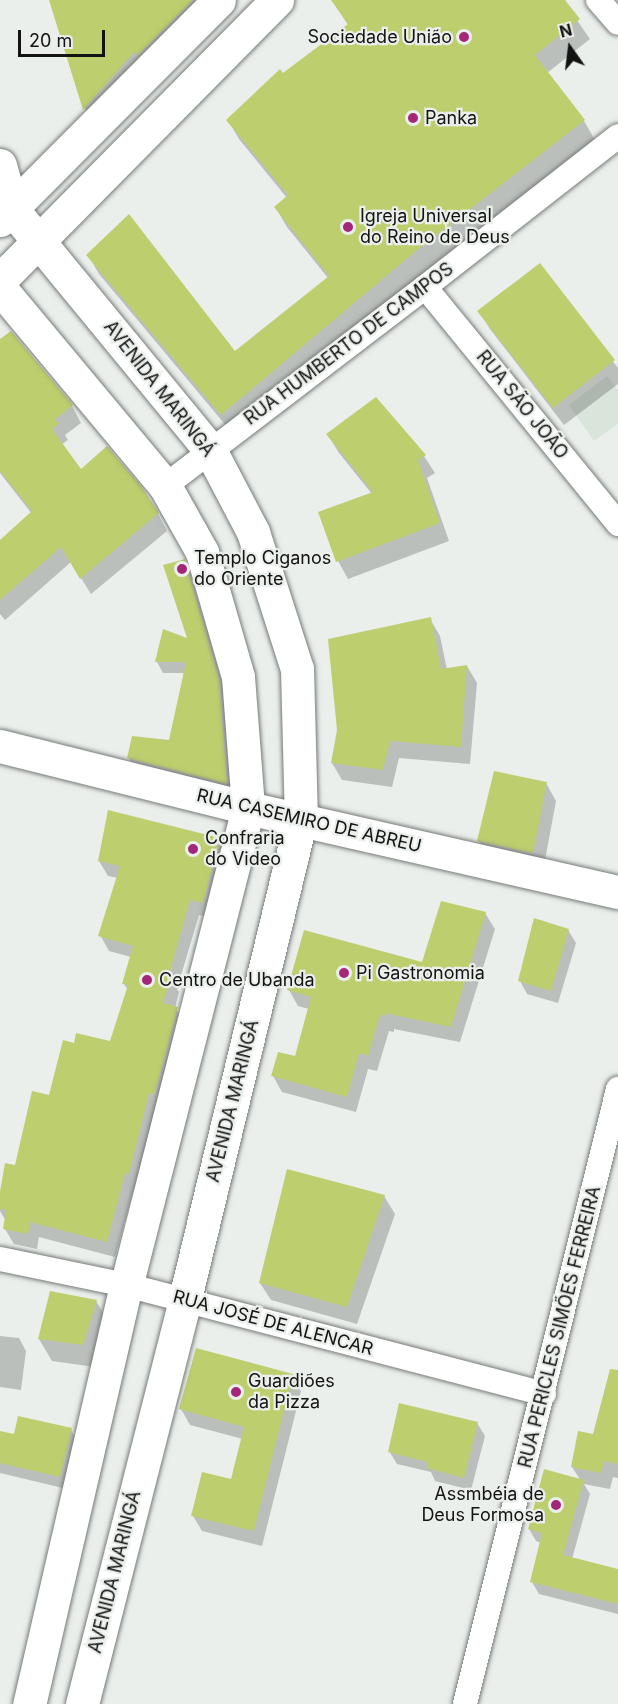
<!DOCTYPE html>
<html>
<head>
<meta charset="utf-8">
<style>
	body { margin:0 }
	#map { position:relative; width:618px; height:1704px; overflow:hidden; background:#eaefeb; font-family:Inter,sans-serif }
	div>[style] { position:absolute }
	[style*='--x'] { left:calc(var(--x)*1px); top:calc(var(--y)*1px); width:calc(var(--w)*1px); rotate:calc(var(--a)*1deg) }
	.built>* { inset:0; background:#d9e5db }
	.shadow>* { inset:0; background:#0003 }
	.building>* { inset:0; background:#bdce6f }
	.roads { filter:drop-shadow(0 0 2px #777b78) drop-shadow(0 0 2px #777b78) }
	.street>* { height:24px; margin:-12px; padding:0 12px; transform-origin:12px; border-radius:12px; background:#fff }
	.secondary>* { height:33px; margin:-16.5px; padding:0 16.5px; transform-origin:16.5px; border-radius:16.5px; background:#fff }
	.primary>* { height:33px; margin:-16.5px; padding:0 16.5px; transform-origin:16.5px; border-radius:16.5px; background:#fff }
	.dots>* { width:16px; height:16px; translate:-50% -50%; box-sizing:border-box; border:3px solid #eaefeb; border-radius:50% }
	span { translate:-50% -50%; white-space:nowrap; text-align:center; line-height:1.15; -webkit-text-stroke:4.5px #eaefeb; paint-order:stroke }
	.poi-label { font-size:18px; color:#121312 }
	.right { translate:-100% -50%; text-align:right }
	.left { translate:0 -50%; text-align:left }
	.street-label { font-size:18px; color:#121312 }
	.north { position:absolute; left:540px; top:18px; width:60px; height:60px; -webkit-text-stroke:4px #eaefeb; paint-order:stroke; rotate:346deg; font-size:16px; font-weight:700; line-height:24px; text-align:center; color:#121312 }
	.north::after { content:''; display:block; margin:auto; width:21px; height:27px; background:#121312; clip-path:polygon(50% 0,100% 100%,50% 72%,0 100%) }
	.scale { position:absolute; left:18px; top:30px; width:87px; height:27px; box-sizing:border-box; border:3px solid #121312; border-top:0; padding-left:8px; font-size:18px; line-height:21px; white-space:nowrap; color:#121312; -webkit-text-stroke:4px #eaefeb; paint-order:stroke }
</style>
</head>
<body>
<div id="map">
	<div class="built">
		<i style="clip-path:polygon(607px 376px,618px 390px,618px 424px,594px 441px,569px 405px)"></i>
	</div>
	<div class="shadow">
		<i style="clip-path:polygon(50px 0,229px 0,96px 128px,85px 109px)"></i>
		<i style="clip-path:polygon(337px 0,563px 0,590px 39px,547px 73px,584px 121px,595px 140px,233px 434px,99px 274px,88px 255px,235px 353px,328px 278px,287px 227px,276px 208px,287px 198px,239px 139px,228px 120px,348px 25px,334px 3px)"></i>
		<i style="clip-path:polygon(539px 265px,618px 368px,618px 384px,564px 425px,490px 329px,479px 311px)"></i>
		<i style="clip-path:polygon(11px 333px,72px 406px,81px 423px,65px 435px,68px 440px,61px 445px,80px 472px,158px 514px,167px 531px,91px 594px,71px 562px,5px 620px,0 614px,0 542px,32px 514px,0 473px,0 341px)"></i>
		<i style="clip-path:polygon(376px 399px,424px 456px,435px 473px,427px 478px,449px 541px,348px 579px,338px 561px,372px 494px,339px 453px,328px 435px)"></i>
		<i style="clip-path:polygon(184px 561px,190px 572px,225px 692px,233px 793px,135px 769px,129px 758px,170px 741px,186px 673px,163px 673px,157px 662px,189px 641px)"></i>
		<i style="clip-path:polygon(430px 619px,440px 636px,447px 670px,467px 666px,477px 683px,470px 764px,399px 758px,392px 787px,342px 780px,332px 763px,338px 730px)"></i>
		<i style="clip-path:polygon(546px 783px,556px 801px,543px 871px,489px 858px,479px 841px)"></i>
		<i style="clip-path:polygon(220px 840px,228px 855px,211px 918px,199px 915px,177px 989px,179px 992px,175px 1008px,186px 1024px,137px 1189px,134px 1188px,115px 1257px,39px 1237px,37px 1249px,14px 1244px,5px 1229px,6px 1221px,0 1211px,0 1200px,75px 1045px,111px 1043px,128px 990px,124px 984px,131px 957px,109px 951px,100px 935px,118px 878px,108px 876px,99px 861px)"></i>
		<i style="clip-path:polygon(485px 913px,495px 929px,460px 1042px,394px 1029px,394px 1032px,389px 1031px,377px 1071px,368px 1069px,356px 1112px,282px 1092px,273px 1076px,296px 1058px,309px 1009px,298px 1006px,289px 990px,423px 964px)"></i>
		<i style="clip-path:polygon(568px 930px,576px 943px,558px 1003px,527px 994px,520px 981px)"></i>
		<i style="clip-path:polygon(384px 1196px,395px 1214px,357px 1324px,271px 1300px,260px 1283px)"></i>
		<i style="clip-path:polygon(96px 1301px,109px 1323px,95px 1367px,52px 1361px,39px 1339px)"></i>
		<i style="clip-path:polygon(0 1336px,19px 1338px,26px 1351px,21px 1390px,0 1387px)"></i>
		<i style="clip-path:polygon(292px 1376px,301px 1391px,262px 1546px,202px 1531px,193px 1516px,233px 1481px,243px 1439px,190px 1425px,181px 1409px)"></i>
		<i style="clip-path:polygon(618px 1385px,618px 1478px,613px 1477px,610px 1489px,584px 1484px,590px 1494px,572px 1559px,618px 1570px,618px 1614px,539px 1594px,532px 1582px,541px 1543px,536px 1541px,529px 1529px,581px 1481px,572px 1467px,594px 1436px)"></i>
		<i style="clip-path:polygon(477px 1423px,485px 1436px,471px 1490px,435px 1481px,431px 1472px,397px 1464px,389px 1451px)"></i>
		<i style="clip-path:polygon(71px 1430px,78px 1442px,67px 1489px,0 1473px,0 1432px,15px 1436px)"></i>
	</div>
	<div class="building">
		<i style="clip-path:polygon(49px 0,193px 0,137px 56px,135px 51px,83px 110px)"></i>
		<i style="clip-path:polygon(331px 0,565px 0,580px 19px,535px 55px,585px 120px,416px 251px,221px 415px,86px 255px,129px 214px,235px 351px,329px 276px,274px 207px,288px 195px,226px 120px,280px 69px,283px 73px,348px 24px)"></i>
		<i style="clip-path:polygon(540px 263px,615px 360px,553px 408px,477px 311px)"></i>
		<i style="clip-path:polygon(11px 331px,73px 405px,54px 420px,60px 423px,52px 429px,81px 469px,107px 446px,141px 486px,159px 513px,80px 579px,61px 547px,0 600px,0 540px,32px 511px,0 471px,0 339px)"></i>
		<i style="clip-path:polygon(376px 397px,426px 455px,418px 460px,440px 523px,336px 562px,318px 512px,373px 492px,326px 434px)"></i>
		<i style="clip-path:polygon(185px 559px,219px 680px,227px 784px,127px 758px,132px 736px,169px 740px,186px 662px,155px 662px,163px 629px,187px 638px,163px 565px)"></i>
		<i style="clip-path:polygon(431px 617px,441px 669px,467px 665px,461px 747px,390px 741px,383px 770px,331px 763px,337px 730px,328px 639px)"></i>
		<i style="clip-path:polygon(494px 771px,547px 782px,533px 853px,477px 841px)"></i>
		<i style="clip-path:polygon(108px 810px,220px 838px,203px 903px,190px 900px,169px 975px,171px 976px,163px 1003px,178px 1007px,154px 1095px,149px 1093px,129px 1174px,125px 1173px,107px 1242px,30px 1222px,28px 1234px,3px 1229px,6px 1210px,0 1209px,0 1192px,5px 1163px,15px 1165px,32px 1091px,49px 1095px,63px 1040px,74px 1043px,76px 1033px,110px 1041px,128px 985px,122px 984px,133px 946px,98px 936px,120px 866px,98px 861px)"></i>
		<i style="clip-path:polygon(441px 901px,486px 912px,451px 1027px,385px 1013px,385px 1016px,380px 1015px,368px 1056px,359px 1053px,347px 1097px,271px 1076px,278px 1052px,295px 1056px,311px 997px,287px 990px,304px 930px,422px 962px)"></i>
		<i style="clip-path:polygon(534px 918px,569px 929px,551px 991px,518px 981px)"></i>
		<i style="clip-path:polygon(287px 1169px,385px 1195px,347px 1307px,259px 1283px)"></i>
		<i style="clip-path:polygon(50px 1291px,97px 1300px,83px 1345px,38px 1339px)"></i>
		<i style="clip-path:polygon(196px 1348px,293px 1374px,254px 1531px,191px 1516px,202px 1472px,231px 1479px,244px 1427px,179px 1409px)"></i>
		<i style="clip-path:polygon(610px 1369px,618px 1370px,618px 1464px,604px 1461px,601px 1473px,571px 1467px,578px 1431px,593px 1434px)"></i>
		<i style="clip-path:polygon(399px 1403px,478px 1422px,464px 1478px,427px 1468px,428px 1462px,388px 1452px)"></i>
		<i style="clip-path:polygon(18px 1416px,72px 1428px,60px 1477px,0 1463px,0 1431px,14px 1434px)"></i>
		<i style="clip-path:polygon(544px 1469px,584px 1480px,563px 1555px,618px 1569px,618px 1604px,530px 1582px,542px 1533px,528px 1529px)"></i>
	</div>
	<div class="roads">
		<div class="street">
			<i style="--x:598;--y:0;--w:30;--a:49"></i>
			<i style="--x:425;--y:287;--w:306;--a:50.8"></i>
			<i style="--x:165;--y:486;--w:327;--a:-37.4"></i>
			<i style="--x:425;--y:287;--w:245;--a:-38"></i>
			<i style="--x:0;--y:1259;--w:129;--a:11.7"></i>
			<i style="--x:126;--y:1285;--w:432;--a:14.6"></i>
			<i style="--x:465;--y:1704;--w:634;--a:-76.03"></i>
		</div>
		<div class="secondary">
			<i style="--x:0;--y:165;--w:46;--a:74.7"></i>
			<i style="--x:12;--y:209;--w:312;--a:50.6"></i>
			<i style="--x:210;--y:450;--w:93;--a:62.3"></i>
			<i style="--x:253;--y:532;--w:144;--a:72.2"></i>
			<i style="--x:297;--y:669;--w:150;--a:88.5"></i>
			<i style="--x:301;--y:819;--w:495;--a:103.6"></i>
			<i style="--x:185;--y:1300;--w:417;--a:104.3"></i>
			<i style="--x:0;--y:288;--w:258;--a:50.2"></i>
			<i style="--x:165;--y:486;--w:76;--a:60.7"></i>
			<i style="--x:202;--y:552;--w:130;--a:73.9"></i>
			<i style="--x:238;--y:677;--w:131;--a:85.6"></i>
			<i style="--x:248;--y:808;--w:492;--a:104.3"></i>
			<i style="--x:126;--y:1285;--w:430;--a:103"></i>
			<i style="--x:0;--y:746;--w:256;--a:14"></i>
			<i style="--x:248;--y:808;--w:379;--a:12.8"></i>
		</div>
		<div class="primary">
			<i style="--x:0;--y:220;--w:310;--a:-45.1"></i>
			<i style="--x:0;--y:280;--w:394;--a:-45.3"></i>
		</div>
	</div>
	<div class="dots">
		<i style="left:464px;top:37px;background:#a42678"></i>
		<i style="left:413px;top:118px;background:#a42678"></i>
		<i style="left:348px;top:227px;background:#a42678"></i>
		<i style="left:182px;top:569px;background:#a42678"></i>
		<i style="left:193px;top:849px;background:#a42678"></i>
		<i style="left:344px;top:973px;background:#a42678"></i>
		<i style="left:147px;top:980px;background:#a42678"></i>
		<i style="left:236px;top:1392px;background:#a42678"></i>
		<i style="left:556px;top:1505px;background:#a42678"></i>
	</div>
	<div class="poi-label">
		<span class="right" style="left:452px;top:37px">Sociedade União</span>
		<span class="left" style="left:425px;top:118px">Panka</span>
		<span class="left" style="left:360px;top:227px">Igreja Universal<br>do Reino de Deus</span>
		<span class="left" style="left:194px;top:569px">Templo Ciganos<br>do Oriente</span>
		<span class="left" style="left:205px;top:849px">Confraria<br>do Video</span>
		<span class="left" style="left:356px;top:973px">Pi Gastronomia</span>
		<span class="left" style="left:159px;top:980px">Centro de Ubanda</span>
		<span class="left" style="left:248px;top:1392px">Guardiões<br>da Pizza</span>
		<span class="right" style="left:544px;top:1505px">Assmbéia de<br>Deus Formosa</span>
	</div>
	<div class="street-label">
		<span style="left:349px;top:344px;rotate:-37deg">RUA HUMBERTO DE CAMPOS</span>
		<span style="left:159px;top:389px;rotate:52deg">AVENIDA MARINGÁ</span>
		<span style="left:522px;top:405px;rotate:51deg">RUA SÃO JOÃO</span>
		<span style="left:309px;top:821px;rotate:13deg">RUA CASEMIRO DE ABREU</span>
		<span style="left:233px;top:1101px;rotate:-76deg">AVENIDA MARINGÁ</span>
		<span style="left:273px;top:1323px;rotate:15deg">RUA JOSÉ DE ALENCAR</span>
		<span style="left:560px;top:1327px;rotate:-76deg">RUA PERICLES SIMÕES FERREIRA</span>
		<span style="left:115px;top:1572px;rotate:-76deg">AVENIDA MARINGÁ</span>
	</div>
	<div class="north">N</div>
	<div class="scale">20 m</div>
</div>
</body>
</html>
